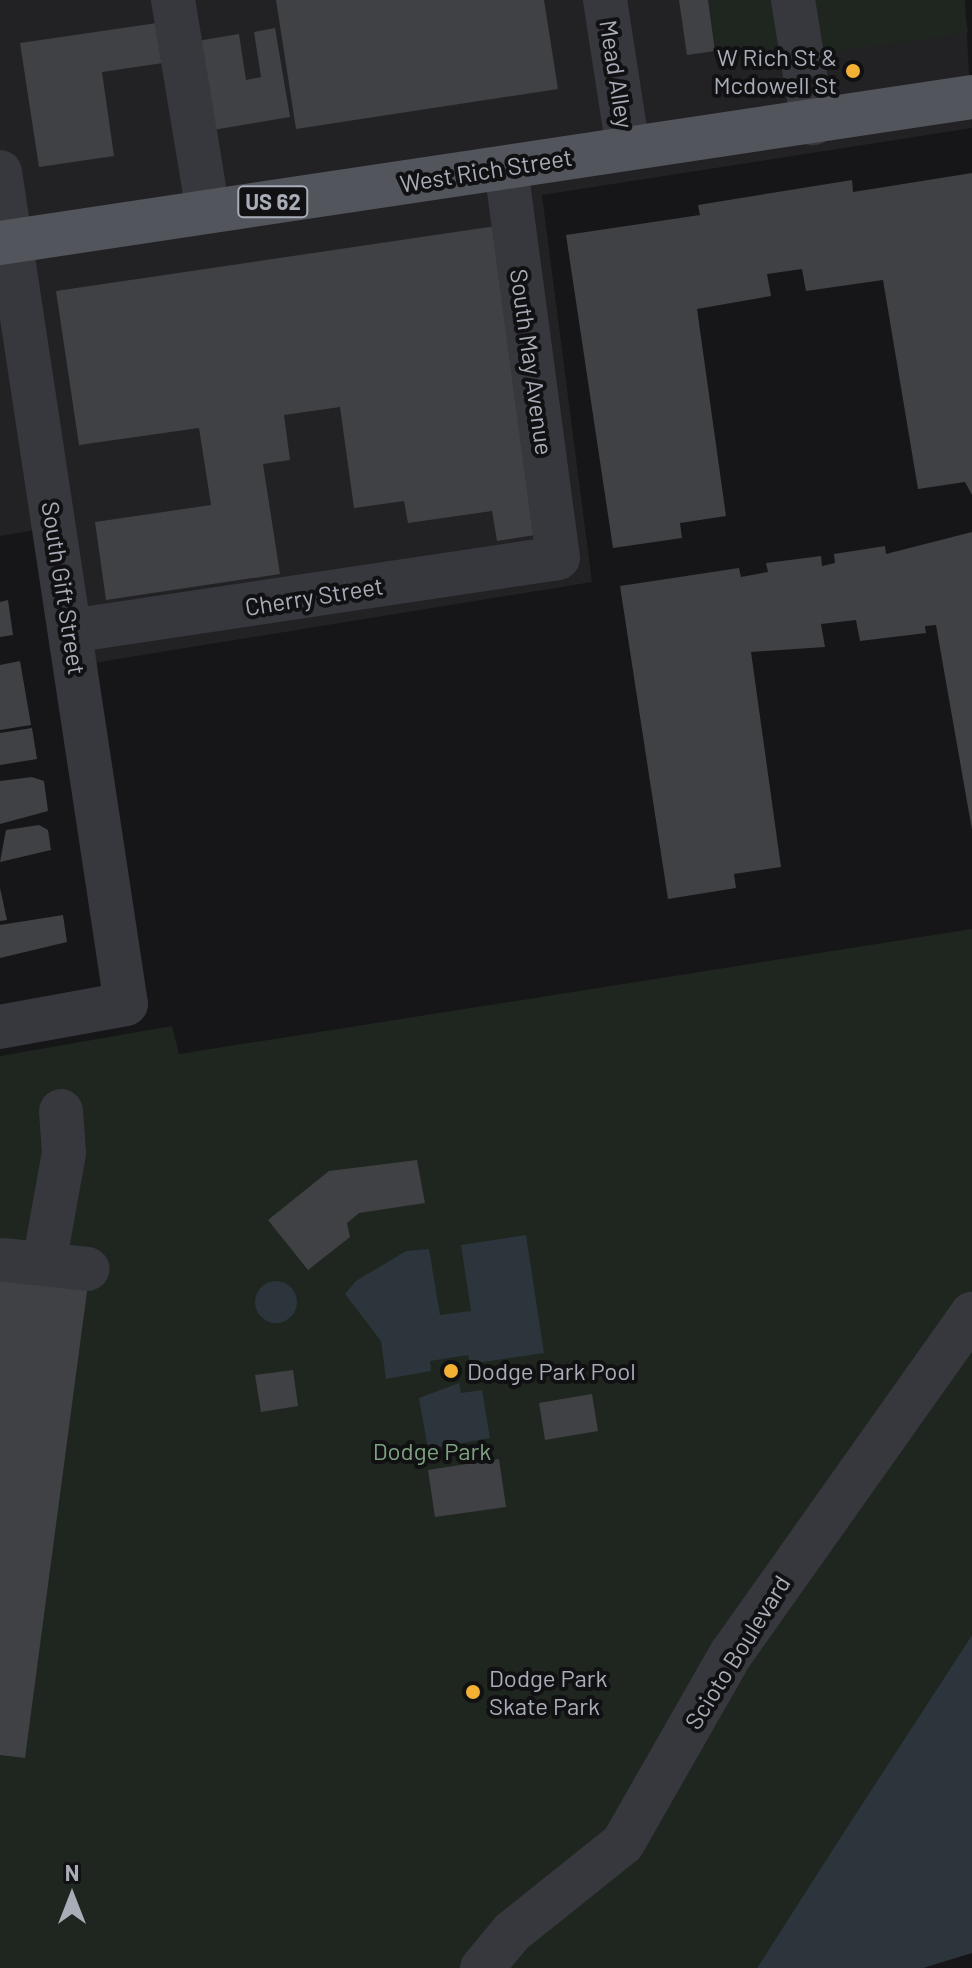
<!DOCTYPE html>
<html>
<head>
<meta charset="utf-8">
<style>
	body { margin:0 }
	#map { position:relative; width:972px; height:1968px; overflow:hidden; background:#161618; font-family:Barlow,sans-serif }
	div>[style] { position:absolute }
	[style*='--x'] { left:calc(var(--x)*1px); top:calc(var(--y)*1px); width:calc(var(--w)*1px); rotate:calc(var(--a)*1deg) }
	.built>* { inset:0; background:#222225 }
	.green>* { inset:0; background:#1e261f }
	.water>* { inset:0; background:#2c353c }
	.round { border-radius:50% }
	.pier>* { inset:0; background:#161618 }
	.building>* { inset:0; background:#404145 }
	.minor>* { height:44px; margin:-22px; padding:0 22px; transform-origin:22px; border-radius:22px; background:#37383d }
	.major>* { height:44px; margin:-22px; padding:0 22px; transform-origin:22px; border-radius:22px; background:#53555c }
	.dots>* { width:22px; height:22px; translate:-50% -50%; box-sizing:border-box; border:4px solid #111113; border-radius:50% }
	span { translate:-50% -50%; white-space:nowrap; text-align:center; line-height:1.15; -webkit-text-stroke:8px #111113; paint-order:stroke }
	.shield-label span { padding:2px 6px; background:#111113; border:2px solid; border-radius:6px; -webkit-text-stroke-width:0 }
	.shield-label { font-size:22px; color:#a8adb8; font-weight:700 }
	.poi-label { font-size:24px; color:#a8adb8 }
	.right { translate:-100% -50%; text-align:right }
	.left { translate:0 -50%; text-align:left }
	.street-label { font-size:24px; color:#a8adb8 }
	.park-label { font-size:24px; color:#7fa381 }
	.north { position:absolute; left:32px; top:1856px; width:80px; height:80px; -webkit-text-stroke:6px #111113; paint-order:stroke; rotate:0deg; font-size:22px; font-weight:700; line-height:32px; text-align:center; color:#a8adb8 }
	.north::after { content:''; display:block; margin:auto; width:28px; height:36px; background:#a8adb8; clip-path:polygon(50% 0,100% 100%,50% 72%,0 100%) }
</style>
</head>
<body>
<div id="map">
	<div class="built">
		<i style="clip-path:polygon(0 0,965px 0,972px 128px,542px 195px,592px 582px,75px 666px,53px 527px,0 536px)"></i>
	</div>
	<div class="green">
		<i style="clip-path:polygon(709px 0,789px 0,797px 58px,718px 70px)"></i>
		<i style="clip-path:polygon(804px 0,963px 0,968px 33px,812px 55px)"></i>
		<i style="clip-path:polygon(972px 929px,972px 1635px,757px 1968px,0 1968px,0 1056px,172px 1026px,179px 1054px)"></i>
	</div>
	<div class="water">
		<i style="clip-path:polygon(526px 1235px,544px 1353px,470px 1364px,468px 1355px,430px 1361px,431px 1371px,386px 1379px,381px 1341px,345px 1294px,356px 1281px,406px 1251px,429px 1249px,440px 1315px,471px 1311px,461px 1245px)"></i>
		<i class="round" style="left:255px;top:1281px;width:42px;height:42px"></i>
		<i style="clip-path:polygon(459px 1383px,461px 1393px,482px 1390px,490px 1438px,428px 1449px,419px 1398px)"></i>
		<i style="clip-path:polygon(972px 1635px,972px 1968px,757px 1968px,839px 1840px)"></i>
	</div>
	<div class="pier">
		<i style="clip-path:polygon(972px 1953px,972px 1968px,923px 1968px)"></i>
	</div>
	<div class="building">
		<i style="clip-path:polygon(276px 0,544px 0,558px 89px,296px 129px)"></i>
		<i style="clip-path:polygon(679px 0,708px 0,715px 51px,687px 55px)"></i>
		<i style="clip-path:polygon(157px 23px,163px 63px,102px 72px,114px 156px,39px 167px,20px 43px)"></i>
		<i style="clip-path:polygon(275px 28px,290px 117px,207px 131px,191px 42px,239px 34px,246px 80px,261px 77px,254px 32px)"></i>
		<i style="clip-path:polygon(972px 173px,972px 495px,965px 482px,918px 489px,883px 280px,806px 291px,802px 269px,767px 274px,771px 296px,697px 309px,726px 516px,680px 523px,682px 538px,613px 548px,566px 235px,700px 215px,698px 205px,852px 180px,853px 192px)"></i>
		<i style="clip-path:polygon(496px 226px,542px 534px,497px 541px,492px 511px,408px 523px,404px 501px,354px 508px,340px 407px,284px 415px,290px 460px,263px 464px,280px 574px,106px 600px,95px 522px,211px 505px,199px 428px,79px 445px,56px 291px)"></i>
		<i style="clip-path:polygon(972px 532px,972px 830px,936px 625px,925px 626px,926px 633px,860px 641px,856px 620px,821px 624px,825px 647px,751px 652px,781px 867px,734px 874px,736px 888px,668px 899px,620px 586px,739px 568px,741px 577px,768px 572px,766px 563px,821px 556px,822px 566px,835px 563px,834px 554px,885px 546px,886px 554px)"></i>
		<i style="clip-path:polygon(8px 600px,13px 635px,0 637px,0 602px)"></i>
		<i style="clip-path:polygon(20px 661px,31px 725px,0 730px,0 665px)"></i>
		<i style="clip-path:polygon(32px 728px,37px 759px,0 765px,0 733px)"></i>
		<i style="clip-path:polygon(32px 777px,44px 781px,48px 811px,0 824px,0 781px)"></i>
		<i style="clip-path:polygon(39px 825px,48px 830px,51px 850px,0 862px,6px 830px)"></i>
		<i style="clip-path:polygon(0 888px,7px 920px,0 921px)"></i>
		<i style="clip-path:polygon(63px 915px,67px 942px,0 958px,0 925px)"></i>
		<i style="clip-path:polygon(417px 1160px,425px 1203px,359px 1213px,347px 1223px,350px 1237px,308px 1270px,268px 1220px,329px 1171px)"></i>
		<i style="clip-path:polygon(0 1274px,88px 1284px,25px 1758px,0 1755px)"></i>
		<i style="clip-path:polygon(293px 1370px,298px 1406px,261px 1412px,255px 1375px)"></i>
		<i style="clip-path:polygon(592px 1394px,598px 1431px,545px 1440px,539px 1403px)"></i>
		<i style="clip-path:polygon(499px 1459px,506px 1507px,435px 1517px,428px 1470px)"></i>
	</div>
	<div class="minor">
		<i style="--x:173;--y:0;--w:214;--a:80.6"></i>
		<i style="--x:605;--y:0;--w:150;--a:81.2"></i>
		<i style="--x:793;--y:0;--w:125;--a:80.8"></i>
		<i style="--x:0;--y:172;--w:841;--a:81.39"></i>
		<i style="--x:126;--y:1004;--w:128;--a:169.7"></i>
		<i style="--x:70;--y:631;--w:493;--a:-8.5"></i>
		<i style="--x:558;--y:558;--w:394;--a:-97.6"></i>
		<i style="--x:5;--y:1260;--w:83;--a:6.2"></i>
		<i style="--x:44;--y:1264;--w:113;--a:-79.8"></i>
		<i style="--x:64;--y:1153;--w:42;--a:-94.1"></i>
		<i style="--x:482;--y:1968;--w:47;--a:-50.2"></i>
		<i style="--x:512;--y:1932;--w:142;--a:-38.7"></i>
		<i style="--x:623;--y:1843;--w:218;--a:-60.3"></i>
		<i style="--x:731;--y:1654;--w:417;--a:-54.7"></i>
	</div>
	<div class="major">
		<i style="--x:0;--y:243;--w:983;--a:-8.54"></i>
	</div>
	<div class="dots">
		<i style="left:853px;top:71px;background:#f2b134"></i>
		<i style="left:451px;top:1371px;background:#f2b134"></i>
		<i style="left:473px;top:1692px;background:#f2b134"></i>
	</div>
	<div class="shield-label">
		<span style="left:273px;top:202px">US 62</span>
	</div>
	<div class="poi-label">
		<span class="right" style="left:837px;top:71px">W Rich St &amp;<br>Mcdowell St</span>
		<span class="left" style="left:467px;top:1371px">Dodge Park Pool</span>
		<span class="left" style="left:489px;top:1692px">Dodge Park<br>Skate Park</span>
	</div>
	<div class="street-label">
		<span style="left:617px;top:74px;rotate:81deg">Mead Alley</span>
		<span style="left:486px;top:170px;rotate:-9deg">West Rich Street</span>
		<span style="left:532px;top:362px;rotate:82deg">South May Avenue</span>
		<span style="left:64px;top:588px;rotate:81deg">South Gift Street</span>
		<span style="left:314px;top:596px;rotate:-9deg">Cherry Street</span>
		<span style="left:737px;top:1652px;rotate:-58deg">Scioto Boulevard</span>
	</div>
	<div class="park-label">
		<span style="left:432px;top:1451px">Dodge Park</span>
	</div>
	<div class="north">N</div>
</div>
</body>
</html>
